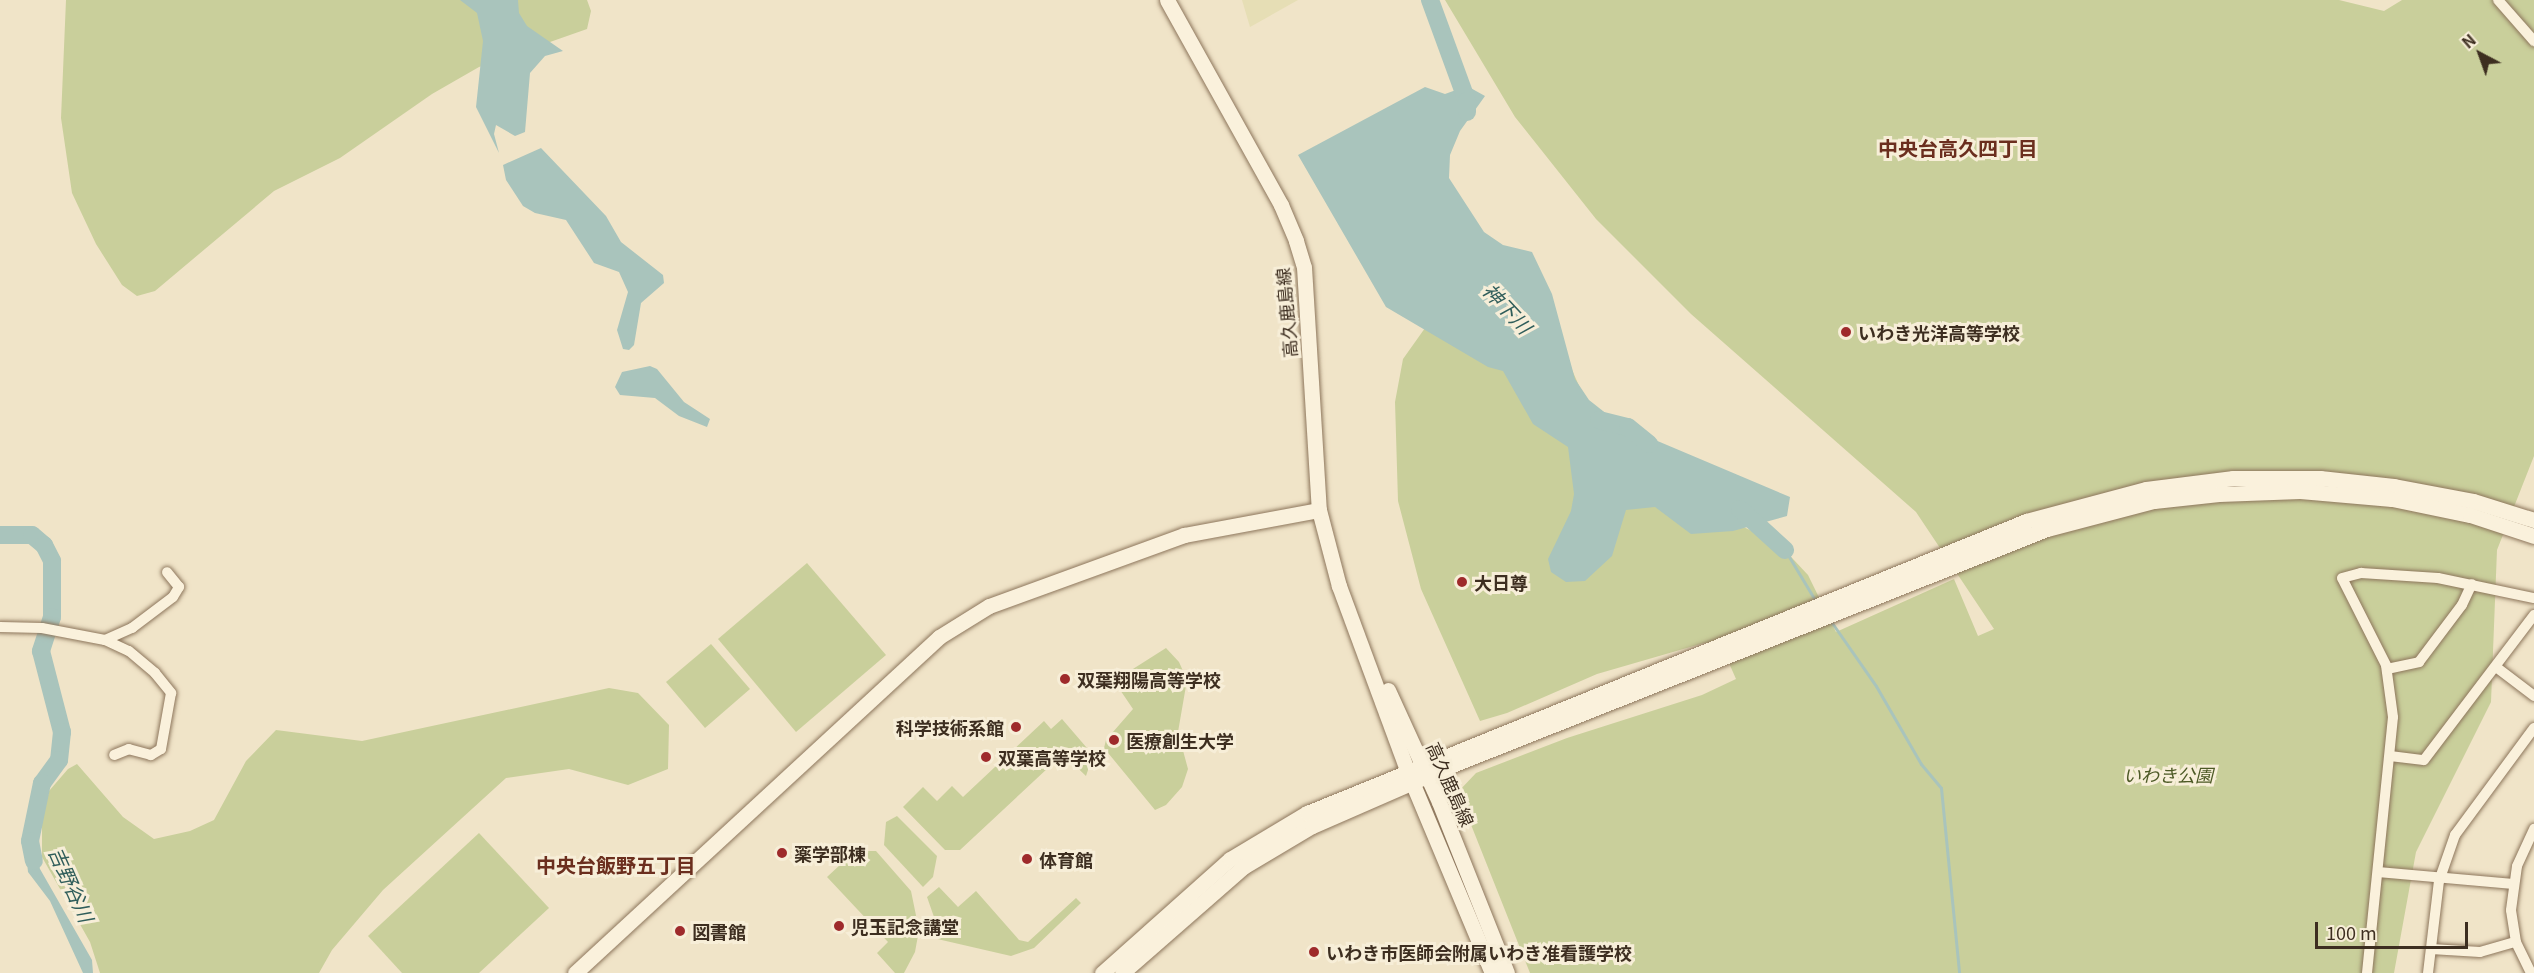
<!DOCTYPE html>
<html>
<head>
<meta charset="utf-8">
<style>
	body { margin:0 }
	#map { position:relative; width:2534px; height:973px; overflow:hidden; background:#f0e4c8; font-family:Georgia,"Noto Sans JP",serif }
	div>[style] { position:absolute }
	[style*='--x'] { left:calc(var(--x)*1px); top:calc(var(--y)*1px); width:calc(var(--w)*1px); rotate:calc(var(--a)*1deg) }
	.farmland>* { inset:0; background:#e6deb5 }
	.green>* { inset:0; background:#c9cf9b }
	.water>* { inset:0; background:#a9c4bc }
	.stream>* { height:3px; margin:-1.5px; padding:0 1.5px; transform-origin:1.5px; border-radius:1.5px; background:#a9c4bc }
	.river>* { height:18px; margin:-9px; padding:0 9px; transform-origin:9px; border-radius:9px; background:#a9c4bc }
	.roads { filter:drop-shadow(0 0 2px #8d765c) drop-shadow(0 0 2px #8d765c) }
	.street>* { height:10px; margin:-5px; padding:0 5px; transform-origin:5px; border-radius:5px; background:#faf1dc }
	.secondary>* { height:15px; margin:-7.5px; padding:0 7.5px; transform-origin:7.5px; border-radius:7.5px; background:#faf1dc }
	.dots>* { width:16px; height:16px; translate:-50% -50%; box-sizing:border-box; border:3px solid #f7eed8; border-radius:50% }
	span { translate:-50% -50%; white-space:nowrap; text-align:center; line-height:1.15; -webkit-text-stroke:6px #f7eed8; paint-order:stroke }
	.street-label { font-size:18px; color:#3d2e20 }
	.poi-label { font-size:18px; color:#3d2e20; font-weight:700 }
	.left { translate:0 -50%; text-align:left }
	.right { translate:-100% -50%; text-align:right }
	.park-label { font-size:18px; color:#4d5a26; font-style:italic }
	.neighbourhood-label { font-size:20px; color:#6b2e1e; font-weight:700 }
	.water-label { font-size:20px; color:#2f5d5a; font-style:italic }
	.north { position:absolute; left:2450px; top:24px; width:60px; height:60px; -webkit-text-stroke:4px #f7eed8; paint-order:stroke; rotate:319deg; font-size:16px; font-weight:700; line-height:24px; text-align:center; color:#3d2e20 }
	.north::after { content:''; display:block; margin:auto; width:21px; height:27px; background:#3d2e20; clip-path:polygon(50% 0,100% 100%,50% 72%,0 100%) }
	.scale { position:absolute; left:2315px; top:922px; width:153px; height:27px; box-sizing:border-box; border:3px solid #3d2e20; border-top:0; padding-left:8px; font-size:18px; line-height:21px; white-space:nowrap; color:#3d2e20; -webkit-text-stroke:4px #f7eed8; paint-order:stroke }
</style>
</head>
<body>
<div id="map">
	<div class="farmland">
		<i style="clip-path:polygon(1242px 0,1298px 0,1250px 27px)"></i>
	</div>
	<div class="green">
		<i style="clip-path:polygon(66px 0,587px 0,591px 11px,587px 29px,479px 67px,432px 94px,340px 158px,274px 191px,155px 291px,137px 296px,122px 285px,96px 244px,72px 193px,61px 118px)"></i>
		<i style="clip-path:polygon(1445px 0,2339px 0,2384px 11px,2402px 0,2534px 0,2534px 456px,2497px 550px,2491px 702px,2416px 852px,2394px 973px,1530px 973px,1458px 792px,1476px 773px,1567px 738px,1702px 695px,1736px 679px,1721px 645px,1704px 643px,1597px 674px,1507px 713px,1480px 721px,1421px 589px,1398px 501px,1395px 402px,1403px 359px,1430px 321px,1562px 347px,1597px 427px,1737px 524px,1778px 543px,1808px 575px,1836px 632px,1954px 579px,1978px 636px,1994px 629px,1916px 512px,1691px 314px,1596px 219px,1515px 117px)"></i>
		<i style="clip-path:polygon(807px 563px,886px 655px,796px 732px,718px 639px)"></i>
		<i style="clip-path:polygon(711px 644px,750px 689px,705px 728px,666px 682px)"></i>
		<i style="clip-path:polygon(1166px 648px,1179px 662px,1187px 680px,1178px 732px,1188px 769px,1182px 787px,1166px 805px,1155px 810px,1104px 748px,1106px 740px,1133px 709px,1114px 681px)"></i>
		<i style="clip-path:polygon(609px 688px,638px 693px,669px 725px,668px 769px,628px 785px,569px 769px,506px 778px,383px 890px,332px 950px,319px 973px,100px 973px,90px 942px,42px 857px,42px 821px,49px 791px,68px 769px,77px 764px,123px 817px,154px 839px,190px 831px,214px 820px,246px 761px,276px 730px,362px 741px)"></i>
		<i style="clip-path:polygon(1062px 719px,1093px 755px,1086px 776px,1063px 754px,960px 850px,945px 850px,903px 807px,923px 787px,937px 801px,952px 786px,963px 797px,1044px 721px,1051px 729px)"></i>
		<i style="clip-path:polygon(897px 816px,937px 856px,933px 877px,923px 887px,884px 845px,886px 822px)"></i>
		<i style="clip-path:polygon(479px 833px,549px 908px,479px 973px,402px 973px,368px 936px)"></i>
		<i style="clip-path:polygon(855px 851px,876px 851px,911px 891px,919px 930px,915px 952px,904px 973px,895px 973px,877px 953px,888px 942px,827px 877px)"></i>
		<i style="clip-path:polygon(939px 887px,958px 907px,976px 891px,1019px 940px,1028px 942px,1076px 898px,1081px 903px,1034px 948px,1011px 956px,933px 938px,934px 917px,927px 897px)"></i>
	</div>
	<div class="water">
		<i style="clip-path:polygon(460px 0,518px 0,519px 13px,527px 26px,563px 51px,545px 56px,530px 73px,525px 132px,515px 136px,496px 125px,494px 134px,499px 153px,476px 107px,483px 41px,477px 13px)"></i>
		<i style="clip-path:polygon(1467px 86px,1485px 96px,1460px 131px,1450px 155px,1449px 178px,1484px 232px,1503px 245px,1532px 252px,1552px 294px,1575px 379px,1589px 400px,1622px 426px,1790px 497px,1787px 516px,1733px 531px,1691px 534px,1655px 507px,1626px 510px,1612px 556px,1585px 581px,1566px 582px,1551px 572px,1548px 559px,1571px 511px,1574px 494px,1568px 447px,1533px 424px,1503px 371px,1488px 367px,1386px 307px,1298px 155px,1425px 87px,1445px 94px)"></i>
		<i style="clip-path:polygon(541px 148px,606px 216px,621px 242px,663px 275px,664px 283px,641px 303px,634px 345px,629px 350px,623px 349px,617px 330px,628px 292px,619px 272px,594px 263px,566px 220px,535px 213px,523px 206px,506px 180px,503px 165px)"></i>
		<i style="clip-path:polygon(650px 366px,657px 369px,684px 402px,710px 419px,707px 427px,679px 416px,655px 398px,620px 395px,615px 387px,622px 372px)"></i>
		<i style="clip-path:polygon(37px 836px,33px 847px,40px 869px,92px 960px,93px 973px,83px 973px,50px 901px,28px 872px,25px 843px)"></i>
	</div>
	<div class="stream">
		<i style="--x:1785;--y:550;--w:58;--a:59"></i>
		<i style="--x:1830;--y:620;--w:80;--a:55.1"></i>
		<i style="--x:1876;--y:686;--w:90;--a:60"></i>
		<i style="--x:1921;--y:764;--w:31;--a:50"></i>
		<i style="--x:1941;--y:788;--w:186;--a:84.4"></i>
	</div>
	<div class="river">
		<i style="--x:1430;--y:0;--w:108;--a:69.9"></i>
		<i style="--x:1467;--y:101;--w:11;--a:90"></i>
		<i style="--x:1599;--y:420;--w:30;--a:14"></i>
		<i style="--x:1628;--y:427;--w:27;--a:39"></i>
		<i style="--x:1740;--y:509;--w:61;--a:42.3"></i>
		<i style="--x:0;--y:535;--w:32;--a:0"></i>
		<i style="--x:32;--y:535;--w:16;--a:40"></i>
		<i style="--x:44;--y:545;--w:18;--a:63"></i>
		<i style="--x:52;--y:561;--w:56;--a:90"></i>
		<i style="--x:52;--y:617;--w:36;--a:108"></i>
		<i style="--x:41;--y:651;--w:84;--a:75.5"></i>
		<i style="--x:62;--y:732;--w:28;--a:96"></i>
		<i style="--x:59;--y:760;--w:29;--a:126"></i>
		<i style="--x:42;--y:783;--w:59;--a:101.7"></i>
		<i style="--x:30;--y:841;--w:20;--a:79"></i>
	</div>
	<div class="roads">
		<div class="street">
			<i style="--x:2498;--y:0;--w:55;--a:48.7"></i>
			<i style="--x:0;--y:627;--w:42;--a:1.4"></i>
			<i style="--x:42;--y:628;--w:64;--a:10.8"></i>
			<i style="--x:105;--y:640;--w:26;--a:25"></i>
			<i style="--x:129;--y:651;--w:34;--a:40"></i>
			<i style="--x:155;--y:673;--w:26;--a:51"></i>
			<i style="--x:171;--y:693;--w:57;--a:100.1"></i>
			<i style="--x:161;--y:749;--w:12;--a:149"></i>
			<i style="--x:151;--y:755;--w:23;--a:-165"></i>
			<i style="--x:129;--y:749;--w:16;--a:158"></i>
			<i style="--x:105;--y:640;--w:30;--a:-24"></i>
			<i style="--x:132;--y:628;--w:51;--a:-37.1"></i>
			<i style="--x:173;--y:597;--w:12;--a:-59"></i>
			<i style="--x:179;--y:587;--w:19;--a:-129"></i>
			<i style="--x:2496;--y:667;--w:48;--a:37.3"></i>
			<i style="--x:2387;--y:669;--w:33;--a:-12"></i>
			<i style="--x:2419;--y:662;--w:71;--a:-53"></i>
			<i style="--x:2462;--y:605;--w:23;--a:-65"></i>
			<i style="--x:2390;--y:756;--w:34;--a:7"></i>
			<i style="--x:2424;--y:760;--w:182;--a:-52.8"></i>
			<i style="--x:2378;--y:872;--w:136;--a:5.1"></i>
			<i style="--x:2431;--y:949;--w:49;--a:3.5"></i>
			<i style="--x:2480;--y:952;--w:37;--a:-16"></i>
			<i style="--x:2367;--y:973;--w:257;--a:-84.2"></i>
			<i style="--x:2393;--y:717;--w:52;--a:-97.7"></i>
			<i style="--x:2386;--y:665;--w:97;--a:-116.8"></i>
			<i style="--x:2342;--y:578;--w:20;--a:-15"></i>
			<i style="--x:2361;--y:573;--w:77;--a:3.7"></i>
			<i style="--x:2438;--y:578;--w:98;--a:11.8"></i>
			<i style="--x:2428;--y:973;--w:93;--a:-83.2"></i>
			<i style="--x:2439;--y:881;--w:49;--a:-70.8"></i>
			<i style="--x:2455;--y:835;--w:133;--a:-53.6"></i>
			<i style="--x:2531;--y:973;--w:34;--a:-116"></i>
			<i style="--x:2516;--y:942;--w:32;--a:-99"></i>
			<i style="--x:2511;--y:910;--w:44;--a:-82.2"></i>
			<i style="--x:2517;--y:866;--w:41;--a:-65.3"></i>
		</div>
		<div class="secondary">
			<i style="--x:1167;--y:0;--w:235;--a:60.9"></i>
			<i style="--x:1281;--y:205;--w:39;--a:67"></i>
			<i style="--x:1296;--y:241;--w:27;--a:73"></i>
			<i style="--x:1304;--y:267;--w:243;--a:86.5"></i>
			<i style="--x:1319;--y:510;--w:79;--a:75.3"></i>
			<i style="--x:1339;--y:586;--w:196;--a:69.7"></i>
			<i style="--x:1407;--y:770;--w:220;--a:67.3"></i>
			<i style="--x:1388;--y:690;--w:123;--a:65.5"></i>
			<i style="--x:1439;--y:802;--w:184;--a:68.3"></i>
			<i style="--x:575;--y:973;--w:495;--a:-42.7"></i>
			<i style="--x:939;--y:637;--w:59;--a:-31.8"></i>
			<i style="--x:989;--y:606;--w:208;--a:-20"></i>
			<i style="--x:1184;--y:535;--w:137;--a:-10.5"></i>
			<i style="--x:1102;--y:973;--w:171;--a:-41.7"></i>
			<i style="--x:1230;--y:859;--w:90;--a:-30.9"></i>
			<i style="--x:1307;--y:813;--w:776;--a:-22.1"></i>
			<i style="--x:2026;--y:521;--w:124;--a:-14.9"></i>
			<i style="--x:2146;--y:489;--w:88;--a:-7.2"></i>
			<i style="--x:2233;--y:478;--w:87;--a:0"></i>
			<i style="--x:2320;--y:478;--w:74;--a:6.2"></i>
			<i style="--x:2394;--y:486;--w:80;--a:10.8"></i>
			<i style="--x:2473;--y:501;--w:64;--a:17.3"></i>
			<i style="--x:1122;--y:973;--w:161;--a:-41.2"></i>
			<i style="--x:1243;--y:867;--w:80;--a:-30.7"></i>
			<i style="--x:1312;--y:826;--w:153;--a:-23.5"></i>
			<i style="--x:1452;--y:765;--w:640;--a:-21.64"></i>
			<i style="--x:2047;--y:529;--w:111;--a:-14.7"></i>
			<i style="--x:2154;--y:501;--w:65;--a:-6.1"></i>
			<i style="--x:2219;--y:494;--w:81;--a:-2.1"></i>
			<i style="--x:2300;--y:491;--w:92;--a:5"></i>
			<i style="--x:2392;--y:499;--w:80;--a:11.6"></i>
			<i style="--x:2470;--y:515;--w:67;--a:18.2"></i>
		</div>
	</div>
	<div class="dots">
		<i style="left:1846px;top:332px;background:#9e2a2b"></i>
		<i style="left:1462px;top:582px;background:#9e2a2b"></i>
		<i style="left:1065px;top:679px;background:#9e2a2b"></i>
		<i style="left:1016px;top:727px;background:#9e2a2b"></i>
		<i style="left:1114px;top:740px;background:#9e2a2b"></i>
		<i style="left:986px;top:757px;background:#9e2a2b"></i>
		<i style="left:782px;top:853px;background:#9e2a2b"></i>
		<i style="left:1027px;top:859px;background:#9e2a2b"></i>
		<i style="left:839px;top:926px;background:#9e2a2b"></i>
		<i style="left:680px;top:931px;background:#9e2a2b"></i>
		<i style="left:1314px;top:952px;background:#9e2a2b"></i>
	</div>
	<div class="street-label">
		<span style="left:1286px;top:313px;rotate:-95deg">高久鹿島線</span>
		<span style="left:1451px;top:784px;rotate:66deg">高久鹿島線</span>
	</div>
	<div class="poi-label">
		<span class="left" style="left:1858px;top:332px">いわき光洋高等学校</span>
		<span class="left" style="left:1474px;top:582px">大日尊</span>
		<span class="left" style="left:1077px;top:679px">双葉翔陽高等学校</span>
		<span class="right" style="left:1004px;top:727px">科学技術系館</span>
		<span class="left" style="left:1126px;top:740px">医療創生大学</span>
		<span class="left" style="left:998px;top:757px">双葉高等学校</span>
		<span class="left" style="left:794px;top:853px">薬学部棟</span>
		<span class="left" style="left:1039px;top:859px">体育館</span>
		<span class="left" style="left:851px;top:926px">児玉記念講堂</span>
		<span class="left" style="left:692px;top:931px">図書館</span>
		<span class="left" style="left:1326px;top:952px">いわき市医師会附属いわき准看護学校</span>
	</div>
	<div class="park-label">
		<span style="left:2168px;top:774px">いわき公園</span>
	</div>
	<div class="neighbourhood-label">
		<span style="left:1958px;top:147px">中央台高久四丁目</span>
		<span style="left:616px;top:864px">中央台飯野五丁目</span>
	</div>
	<div class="water-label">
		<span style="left:1508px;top:308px;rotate:47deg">神下川</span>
		<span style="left:72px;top:884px;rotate:66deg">吉野谷川</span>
	</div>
	<div class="north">N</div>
	<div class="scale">100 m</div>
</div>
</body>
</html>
